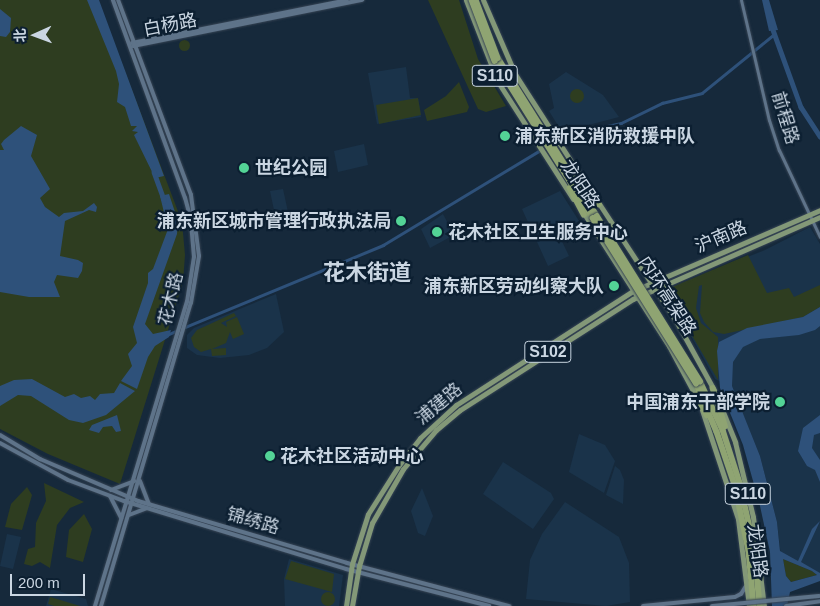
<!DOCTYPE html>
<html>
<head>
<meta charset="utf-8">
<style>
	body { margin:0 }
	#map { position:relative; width:820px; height:606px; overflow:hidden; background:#16293b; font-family:Helvetica,"Noto Sans SC",sans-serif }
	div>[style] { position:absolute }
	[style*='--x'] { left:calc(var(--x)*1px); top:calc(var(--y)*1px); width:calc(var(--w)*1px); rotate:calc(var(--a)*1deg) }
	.built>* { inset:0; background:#1a334a }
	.green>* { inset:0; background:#2e3d20 }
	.round { border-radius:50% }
	.water>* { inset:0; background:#2e517a }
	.canal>* { height:2.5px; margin:-1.25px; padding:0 1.25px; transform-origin:1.25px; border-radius:1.25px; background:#2e517a }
	.river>* { height:4.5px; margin:-2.25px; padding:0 2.25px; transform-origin:2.25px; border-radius:2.25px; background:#2e517a }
	.roads { filter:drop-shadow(0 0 1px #364454) drop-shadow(0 0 1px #364454) }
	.tertiary>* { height:3px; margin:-1.5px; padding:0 1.5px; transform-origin:1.5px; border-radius:1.5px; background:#5e7389 }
	.secondary>* { height:4px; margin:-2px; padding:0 2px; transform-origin:2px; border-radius:2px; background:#5e7389 }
	.primary>* { height:5px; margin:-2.5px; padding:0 2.5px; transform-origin:2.5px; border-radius:2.5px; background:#839878 }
	.trunk>* { height:5.5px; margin:-2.75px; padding:0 2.75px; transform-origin:2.75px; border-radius:2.75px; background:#8fa472 }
	.bridges { filter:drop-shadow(0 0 1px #364454) drop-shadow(0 0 1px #364454) }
	.secondary-bridge>* { height:4px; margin:-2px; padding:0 2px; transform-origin:2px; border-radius:2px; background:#5e7389 }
	.trunk-bridge>* { height:5.5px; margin:-2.75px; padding:0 2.75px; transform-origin:2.75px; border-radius:2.75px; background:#8fa472 }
	.dots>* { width:14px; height:14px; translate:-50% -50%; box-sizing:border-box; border:2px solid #0c1f31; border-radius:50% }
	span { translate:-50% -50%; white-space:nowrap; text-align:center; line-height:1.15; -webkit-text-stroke:4.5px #0c1f31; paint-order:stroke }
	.shield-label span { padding:1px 4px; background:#0c1f31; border:1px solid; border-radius:4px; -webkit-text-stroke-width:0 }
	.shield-label { font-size:16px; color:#cad6e2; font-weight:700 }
	.street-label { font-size:18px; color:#cad6e2 }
	.poi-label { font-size:18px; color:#cad6e2; font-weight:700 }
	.left { translate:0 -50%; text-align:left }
	.right { translate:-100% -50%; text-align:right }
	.district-label { font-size:22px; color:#cad6e2; font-weight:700 }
	.north { position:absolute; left:10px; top:10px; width:50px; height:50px; -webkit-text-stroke:4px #0c1f31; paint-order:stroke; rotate:268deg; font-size:14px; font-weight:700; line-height:20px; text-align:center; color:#cad6e2 }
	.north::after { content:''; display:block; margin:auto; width:18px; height:22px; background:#cad6e2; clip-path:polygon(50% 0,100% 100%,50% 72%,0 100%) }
	.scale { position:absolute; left:10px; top:574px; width:75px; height:22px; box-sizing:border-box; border:2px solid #cad6e2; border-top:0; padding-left:6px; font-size:15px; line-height:18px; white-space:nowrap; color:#cad6e2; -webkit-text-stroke:4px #0c1f31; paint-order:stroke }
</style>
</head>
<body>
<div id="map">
	<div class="built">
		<i style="clip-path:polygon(406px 67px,410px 98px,418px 98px,421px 117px,377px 124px,368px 73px)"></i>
		<i style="clip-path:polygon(566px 72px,603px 95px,619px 117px,562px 132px,549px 111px,554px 108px,549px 84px)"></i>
		<i style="clip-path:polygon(364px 144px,368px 165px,338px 172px,334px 151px)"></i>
		<i style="clip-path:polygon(283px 189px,288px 212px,275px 215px,270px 191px)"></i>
		<i style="clip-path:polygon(560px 191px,579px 221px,557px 231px,569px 256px,548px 266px,522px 209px)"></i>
		<i style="clip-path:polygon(443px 214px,454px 235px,430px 248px,421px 229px)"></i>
		<i style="clip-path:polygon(810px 227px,820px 244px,820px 573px,784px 583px,777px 522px,760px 456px,732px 387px,715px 379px,667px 293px,672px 287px,765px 250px)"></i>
		<i style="clip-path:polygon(276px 294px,284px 332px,267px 348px,249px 355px,220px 358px,197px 355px,187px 348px,187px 335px,194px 328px)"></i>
		<i style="clip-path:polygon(579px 434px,605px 445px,615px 461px,604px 493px,569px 472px)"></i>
		<i style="clip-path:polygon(503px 462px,551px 493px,554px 499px,533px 529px,483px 494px)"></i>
		<i style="clip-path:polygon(615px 466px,620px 470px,624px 480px,623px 504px,606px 495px)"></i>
		<i style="clip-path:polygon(422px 488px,433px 516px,425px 536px,418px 533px,411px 511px)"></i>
		<i style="clip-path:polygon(565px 502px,619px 537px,629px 563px,630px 602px,606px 606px,526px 599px,530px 560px,542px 534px)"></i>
		<i style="clip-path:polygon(7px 534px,21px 537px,13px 569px,0 566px)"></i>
		<i style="clip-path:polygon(289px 559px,343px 575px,339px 606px,285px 606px,284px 579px)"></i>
		<i style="clip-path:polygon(51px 589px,86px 599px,88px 606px,46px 606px)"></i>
	</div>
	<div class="green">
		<i style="clip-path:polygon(0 0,98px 0,182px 222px,185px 255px,183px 282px,120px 484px,48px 454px,0 429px)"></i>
		<i style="clip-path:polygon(428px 0,459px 0,478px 59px,506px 106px,486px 112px,478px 109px)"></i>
		<i class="round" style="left:178.5px;top:39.5px;width:11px;height:11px"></i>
		<i style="clip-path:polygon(459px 82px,469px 107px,467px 112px,427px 121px,424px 110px,446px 96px)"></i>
		<i class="round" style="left:570px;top:89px;width:14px;height:14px"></i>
		<i style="clip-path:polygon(418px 98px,421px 115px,379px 124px,376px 105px)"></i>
		<i style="clip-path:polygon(748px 255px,767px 293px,789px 288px,794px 297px,820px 285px,820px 307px,803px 317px,724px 334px,713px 332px,704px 322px,700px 313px,702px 285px,699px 286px,696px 308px,701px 323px,718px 337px,718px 380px,667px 293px,672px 287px)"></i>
		<i style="clip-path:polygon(234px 313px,236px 316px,221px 323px,227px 327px,226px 322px,237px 317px,244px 334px,233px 339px,230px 332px,226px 343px,212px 349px,226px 348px,226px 355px,212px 356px,211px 349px,201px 352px,194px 347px,191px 338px,197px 330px)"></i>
		<i style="clip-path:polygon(44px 483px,84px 502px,70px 508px,57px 525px,50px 568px,40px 562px,32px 566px,24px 564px,28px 549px,35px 547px,36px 523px,46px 501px)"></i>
		<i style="clip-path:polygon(27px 487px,32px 495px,22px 530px,5px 527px,11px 504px)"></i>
		<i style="clip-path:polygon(84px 514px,92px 529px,83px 562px,66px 557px,69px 530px)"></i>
		<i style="clip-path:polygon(783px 559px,812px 571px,817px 575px,791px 582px,786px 576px)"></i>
		<i style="clip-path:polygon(291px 561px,334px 574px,332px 592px,285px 579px)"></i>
		<i class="round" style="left:321px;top:592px;width:14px;height:14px"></i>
		<i style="clip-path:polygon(50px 597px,57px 599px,80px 606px,54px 606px,48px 604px)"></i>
	</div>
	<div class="water">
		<i style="clip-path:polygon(87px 0,99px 0,164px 176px,155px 178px,134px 135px,138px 132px,132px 131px,137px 126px,131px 126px,125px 107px,117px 102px,119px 84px,116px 71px)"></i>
		<i style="clip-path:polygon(762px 0,769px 0,778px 30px,769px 31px)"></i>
		<i style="clip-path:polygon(0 9px,11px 18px,10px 32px,6px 37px,0 36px)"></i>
		<i style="clip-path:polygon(21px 126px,37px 135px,31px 156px,50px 189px,40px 198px,45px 207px,59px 217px,64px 213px,83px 211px,94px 203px,97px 207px,96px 212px,89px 210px,65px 221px,60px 256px,78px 260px,83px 263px,82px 271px,78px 278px,57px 275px,54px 282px,60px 297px,29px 297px,0 292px,0 150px,4px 150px,1px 144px,4px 140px)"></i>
		<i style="clip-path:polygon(169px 194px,178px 221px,177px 234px,145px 324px,153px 334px,171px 330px,169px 337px,155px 346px,148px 357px,137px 389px,121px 381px,132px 366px,128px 354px,137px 343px,133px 327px,148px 283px,148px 273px,153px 269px,168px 229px,160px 196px)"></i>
		<i style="clip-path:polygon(evenodd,820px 307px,820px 326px,815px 330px,799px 335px,760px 339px,743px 347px,733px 362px,732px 386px,760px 456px,777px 522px,780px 551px,798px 561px,812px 529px,820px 521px,801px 562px,820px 573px,820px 581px,790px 592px,787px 606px,772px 606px,770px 552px,760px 506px,743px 445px,720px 388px,717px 351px,719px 342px,747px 328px,803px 317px,820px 307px,783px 559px,812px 571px,817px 575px,791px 582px,786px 576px,783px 559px)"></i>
		<i style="clip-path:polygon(32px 379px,65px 397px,74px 394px,81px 398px,90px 396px,95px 400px,100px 394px,114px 393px,120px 383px,135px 391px,106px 415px,83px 423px,69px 420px,31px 396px,18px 395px,0 406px,0 386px,14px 380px)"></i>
		<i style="clip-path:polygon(117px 415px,121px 431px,116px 432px,112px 426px,103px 427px,99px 433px,89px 430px,92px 425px)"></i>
		<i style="clip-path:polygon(820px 415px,820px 433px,814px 435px,812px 448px,820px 460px,820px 482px,815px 470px,807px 466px,798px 451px,803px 428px)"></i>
	</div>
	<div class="canal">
		<i style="--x:551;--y:143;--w:29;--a:-22"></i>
		<i style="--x:578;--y:132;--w:44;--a:-11.8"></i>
		<i style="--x:621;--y:123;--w:46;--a:-26"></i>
		<i style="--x:662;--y:103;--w:41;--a:-14"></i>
		<i style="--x:702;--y:93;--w:92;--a:-39.2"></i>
		<i style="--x:183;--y:328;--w:217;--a:-22.5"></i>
		<i style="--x:383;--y:245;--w:186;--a:-31.1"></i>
		<i style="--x:167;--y:335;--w:12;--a:-24"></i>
	</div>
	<div class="river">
		<i style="--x:772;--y:27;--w:85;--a:70.1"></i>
		<i style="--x:801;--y:107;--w:35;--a:57"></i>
		<i style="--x:154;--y:172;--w:30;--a:70"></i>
	</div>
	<div class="roads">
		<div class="tertiary">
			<i style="--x:741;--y:0;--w:123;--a:76.9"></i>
			<i style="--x:769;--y:120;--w:32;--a:72"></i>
			<i style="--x:779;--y:150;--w:96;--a:64.8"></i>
		</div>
		<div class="secondary">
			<i style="--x:132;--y:43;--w:219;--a:-11.3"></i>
			<i style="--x:133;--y:46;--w:234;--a:-11.4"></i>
			<i style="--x:0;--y:435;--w:47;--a:31"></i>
			<i style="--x:40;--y:459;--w:107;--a:23.2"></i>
			<i style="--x:138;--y:501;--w:218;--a:16.5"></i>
			<i style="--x:347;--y:563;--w:168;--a:14.9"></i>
			<i style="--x:0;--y:443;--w:77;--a:28.6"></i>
			<i style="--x:68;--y:480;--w:60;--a:20.6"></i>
			<i style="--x:124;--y:501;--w:232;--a:17"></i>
			<i style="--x:346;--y:569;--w:148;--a:14.5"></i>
			<i style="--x:140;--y:481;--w:25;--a:69"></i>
			<i style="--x:111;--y:490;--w:25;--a:-21"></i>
			<i style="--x:110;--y:496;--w:25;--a:63"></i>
			<i style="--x:129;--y:515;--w:19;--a:-21"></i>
			<i style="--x:95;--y:606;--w:318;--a:-73.2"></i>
			<i style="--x:187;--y:302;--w:46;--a:-81.2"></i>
			<i style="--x:194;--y:257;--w:37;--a:-95"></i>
			<i style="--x:191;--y:220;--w:23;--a:-105"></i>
			<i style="--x:185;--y:198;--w:211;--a:-110"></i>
			<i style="--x:101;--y:606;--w:316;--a:-73.5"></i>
			<i style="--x:191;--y:303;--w:48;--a:-80.3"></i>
			<i style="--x:199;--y:256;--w:62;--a:-97.5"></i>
			<i style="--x:191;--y:195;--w:208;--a:-110.5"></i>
			<i style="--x:643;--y:606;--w:92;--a:-5.6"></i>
			<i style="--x:735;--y:597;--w:7;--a:-27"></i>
			<i style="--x:741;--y:594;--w:9;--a:-58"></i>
			<i style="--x:786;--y:606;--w:34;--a:-8"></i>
		</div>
		<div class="primary">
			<i style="--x:466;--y:0;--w:88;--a:68.7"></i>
			<i style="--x:498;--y:82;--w:139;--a:57.3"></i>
			<i style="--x:483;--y:0;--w:81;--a:66.6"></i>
			<i style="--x:515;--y:74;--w:126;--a:57.3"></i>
			<i style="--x:598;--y:202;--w:140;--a:56.7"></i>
			<i style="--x:675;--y:319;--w:81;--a:61.2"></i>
			<i style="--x:583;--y:212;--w:159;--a:57.3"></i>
			<i style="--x:669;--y:346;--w:59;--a:61.7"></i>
			<i style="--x:721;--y:407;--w:38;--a:68"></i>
			<i style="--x:735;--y:442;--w:77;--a:76.5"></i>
			<i style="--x:753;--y:517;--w:90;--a:83"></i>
			<i style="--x:702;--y:410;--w:115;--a:71.7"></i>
			<i style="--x:738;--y:519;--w:88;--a:82.8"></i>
			<i style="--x:346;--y:606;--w:42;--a:-81.9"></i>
			<i style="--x:352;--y:564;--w:52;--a:-72.3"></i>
			<i style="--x:368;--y:514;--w:58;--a:-57.7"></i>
			<i style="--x:399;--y:465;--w:34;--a:-52"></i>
			<i style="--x:420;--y:438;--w:49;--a:-42.5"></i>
			<i style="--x:456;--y:405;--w:211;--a:-32.8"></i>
			<i style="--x:633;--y:291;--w:204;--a:-23.4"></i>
			<i style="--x:352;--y:606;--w:41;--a:-80.1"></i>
			<i style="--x:359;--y:566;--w:45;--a:-73.2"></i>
			<i style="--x:372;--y:523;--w:62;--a:-60.1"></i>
			<i style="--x:403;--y:469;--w:51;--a:-49.8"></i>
			<i style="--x:436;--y:430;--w:31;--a:-40"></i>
			<i style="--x:460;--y:410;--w:206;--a:-32.7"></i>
			<i style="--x:633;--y:299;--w:204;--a:-23.7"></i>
		</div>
		<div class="trunk">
			<i style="--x:498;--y:58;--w:186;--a:57.9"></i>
			<i style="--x:495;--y:61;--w:185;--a:58"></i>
			<i style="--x:571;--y:169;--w:45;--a:51.3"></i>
			<i style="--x:570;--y:188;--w:30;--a:62"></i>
			<i style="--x:700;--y:381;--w:54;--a:64.9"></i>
			<i style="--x:723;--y:430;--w:56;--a:72.2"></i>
			<i style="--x:740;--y:483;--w:69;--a:77.4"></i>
			<i style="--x:755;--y:550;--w:56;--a:84.9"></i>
			<i style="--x:696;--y:383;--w:53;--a:66.8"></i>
			<i style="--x:717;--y:432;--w:56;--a:71.2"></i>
			<i style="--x:735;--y:485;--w:67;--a:78"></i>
			<i style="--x:749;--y:551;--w:55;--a:84.8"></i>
			<i style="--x:713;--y:388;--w:40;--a:72"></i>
			<i style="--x:696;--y:395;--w:23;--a:61"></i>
		</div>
	</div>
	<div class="bridges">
		<div class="secondary-bridge">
			<i style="--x:712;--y:606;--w:108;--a:-5.3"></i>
		</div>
		<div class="trunk-bridge">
			<i style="--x:472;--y:0;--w:65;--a:69.3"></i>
			<i style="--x:476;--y:0;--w:62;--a:69.2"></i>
			<i style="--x:597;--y:216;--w:195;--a:58"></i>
			<i style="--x:593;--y:218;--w:195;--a:58"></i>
		</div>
	</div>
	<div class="dots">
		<i style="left:505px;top:136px;background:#53d396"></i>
		<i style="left:244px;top:168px;background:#53d396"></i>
		<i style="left:401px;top:221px;background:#53d396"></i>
		<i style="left:437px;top:232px;background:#53d396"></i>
		<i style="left:614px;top:286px;background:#53d396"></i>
		<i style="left:780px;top:402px;background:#53d396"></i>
		<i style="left:270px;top:456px;background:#53d396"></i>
	</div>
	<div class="shield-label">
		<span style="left:495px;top:76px">S110</span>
		<span style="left:548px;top:352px">S102</span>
		<span style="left:748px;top:494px">S110</span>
	</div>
	<div class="street-label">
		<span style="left:170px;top:25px;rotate:-11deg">白杨路</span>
		<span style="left:785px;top:118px;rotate:73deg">前程路</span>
		<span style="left:580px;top:184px;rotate:56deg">龙阳路</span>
		<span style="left:721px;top:237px;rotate:-23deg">沪南路</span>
		<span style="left:667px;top:296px;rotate:57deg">内环高架路</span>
		<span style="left:171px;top:299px;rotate:-77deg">花木路</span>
		<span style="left:439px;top:404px;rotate:-40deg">浦建路</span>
		<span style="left:253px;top:521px;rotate:16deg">锦绣路</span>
		<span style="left:757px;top:551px;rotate:82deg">龙阳路</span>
	</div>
	<div class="poi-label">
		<span class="left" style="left:515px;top:136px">浦东新区消防救援中队</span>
		<span class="left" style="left:255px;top:168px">世纪公园</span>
		<span class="right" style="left:391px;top:221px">浦东新区城市管理行政执法局</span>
		<span class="left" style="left:448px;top:232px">花木社区卫生服务中心</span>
		<span class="right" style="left:604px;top:286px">浦东新区劳动纠察大队</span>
		<span class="right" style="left:770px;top:402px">中国浦东干部学院</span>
		<span class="left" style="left:280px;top:456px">花木社区活动中心</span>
	</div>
	<div class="district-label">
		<span style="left:367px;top:273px">花木街道</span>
	</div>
	<div class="north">北</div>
	<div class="scale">200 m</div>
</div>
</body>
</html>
